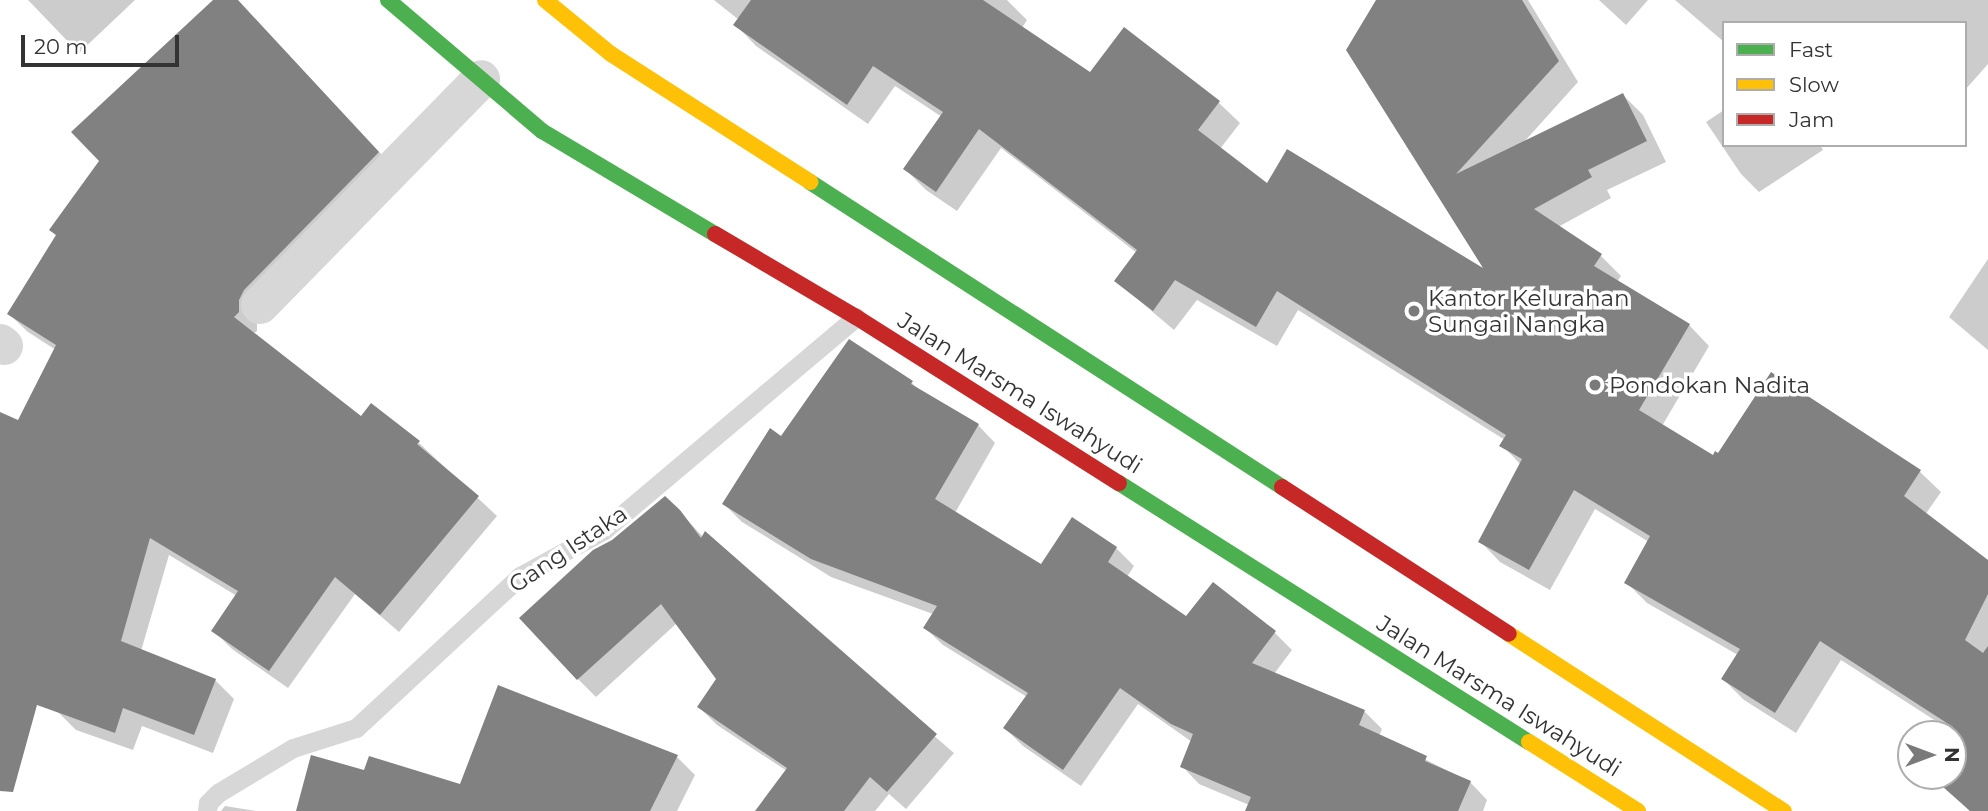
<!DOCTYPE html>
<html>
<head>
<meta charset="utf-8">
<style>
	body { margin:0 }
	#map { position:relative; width:1988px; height:811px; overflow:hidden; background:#fff; font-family:Montserrat,sans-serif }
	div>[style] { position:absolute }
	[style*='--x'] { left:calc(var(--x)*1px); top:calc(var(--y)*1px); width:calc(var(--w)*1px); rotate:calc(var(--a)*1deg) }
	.shadow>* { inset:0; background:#0003 }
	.building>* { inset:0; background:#818181 }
	.lane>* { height:19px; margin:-9.5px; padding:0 9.5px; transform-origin:9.5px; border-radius:9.5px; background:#d7d7d7 }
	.street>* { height:38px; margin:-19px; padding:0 19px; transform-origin:19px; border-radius:19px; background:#d7d7d7 }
	.fast>* { height:16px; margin:-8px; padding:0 8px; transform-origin:8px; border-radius:8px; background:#4caf50 }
	.slow>* { height:16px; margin:-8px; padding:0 8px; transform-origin:8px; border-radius:8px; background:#ffc107 }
	.jam>* { height:16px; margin:-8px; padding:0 8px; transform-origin:8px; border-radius:8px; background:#c62828 }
	.dots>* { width:19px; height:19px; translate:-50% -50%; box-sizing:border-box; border:4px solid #fff; border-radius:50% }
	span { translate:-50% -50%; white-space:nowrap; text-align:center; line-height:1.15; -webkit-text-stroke:7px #fff; paint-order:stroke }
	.poi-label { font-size:23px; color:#333 }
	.left { translate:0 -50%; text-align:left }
	.street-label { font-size:23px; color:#333 }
	.legend { position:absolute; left:1722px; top:21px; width:245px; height:126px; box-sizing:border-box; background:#fff; border:2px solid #adadad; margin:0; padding:9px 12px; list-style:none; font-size:21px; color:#333 }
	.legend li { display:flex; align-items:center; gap:14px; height:35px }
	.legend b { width:35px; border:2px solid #adadad }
	.north { position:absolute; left:1897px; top:720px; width:70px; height:70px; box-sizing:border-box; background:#fff; border:2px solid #adadad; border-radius:50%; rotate:90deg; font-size:19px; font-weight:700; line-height:28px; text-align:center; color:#333 }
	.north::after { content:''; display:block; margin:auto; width:24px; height:32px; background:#7a7a7a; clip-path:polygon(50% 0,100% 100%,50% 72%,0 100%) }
	.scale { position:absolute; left:21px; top:35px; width:158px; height:32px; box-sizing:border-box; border:4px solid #333; border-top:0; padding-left:9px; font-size:21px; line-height:24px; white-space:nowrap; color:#333; -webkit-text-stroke:5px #fff; paint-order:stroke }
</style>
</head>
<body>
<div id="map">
	<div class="shadow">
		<i style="clip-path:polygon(28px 0,135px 0,79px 53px)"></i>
		<i style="clip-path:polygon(215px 0,237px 0,397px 171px,257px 319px,257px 331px,253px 334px,361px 418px,371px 405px,419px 443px,497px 516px,399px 632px,355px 594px,288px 688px,232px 649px,213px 630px,237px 596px,169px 555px,141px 651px,215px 680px,234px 699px,213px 753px,142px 726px,133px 750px,76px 730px,57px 711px,103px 577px,0 732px,0 417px,19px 423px,56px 350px,28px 332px,9px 314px)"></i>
		<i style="clip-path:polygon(714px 0,1007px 0,1027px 20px,1022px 28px,1090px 74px,1124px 30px,1219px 103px,1240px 123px,1220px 149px,1268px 185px,1489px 274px,1378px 0,1528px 0,1578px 82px,1523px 143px,1623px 95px,1643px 115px,1666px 162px,1607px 190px,1611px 198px,1558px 227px,1600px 255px,1621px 276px,1617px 282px,1689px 325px,1709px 346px,1662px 426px,1713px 457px,1718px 455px,1772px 375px,1920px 472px,1941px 492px,1925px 515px,1988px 563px,1988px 811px,1970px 811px,1935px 778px,1953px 776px,1953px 732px,1841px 660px,1796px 733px,1744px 700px,1723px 679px,1738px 655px,1647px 603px,1626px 582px,1649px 542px,1595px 509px,1550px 590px,1500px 562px,1480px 541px,1521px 465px,1502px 445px,1505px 440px,1298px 310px,1277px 346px,1197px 300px,1174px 330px,1116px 281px,1137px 253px,1001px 148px,957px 211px,926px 190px,905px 169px,942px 117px,895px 86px,868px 124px,756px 46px,736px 25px,739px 20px)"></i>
		<i style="clip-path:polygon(1599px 0,1648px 0,1626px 25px)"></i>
		<i style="clip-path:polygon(1675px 0,1988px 0,1988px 64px,1965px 90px,1965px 23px,1724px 23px,1724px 42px)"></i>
		<i style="clip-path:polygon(1724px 110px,1724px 145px,1820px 145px,1823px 150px,1759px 192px,1741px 174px,1706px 122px)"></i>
		<i style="clip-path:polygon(1988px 259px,1988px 350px,1949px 317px)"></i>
		<i style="clip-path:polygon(912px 383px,922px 393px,978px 425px,995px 443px,955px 513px,1042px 566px,1116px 548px,1134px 566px,1127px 577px,1187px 619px,1275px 633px,1292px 650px,1274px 674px,1364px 711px,1382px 729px,1379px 736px,1470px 782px,1487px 800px,1483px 811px,1250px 811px,1249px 805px,1199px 784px,1182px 766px,1192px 742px,1138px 704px,1081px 786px,1023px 746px,1005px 728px,1027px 697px,943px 645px,925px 628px,933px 614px,831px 577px,742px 522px,724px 504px,782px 438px)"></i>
		<i style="clip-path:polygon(679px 511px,703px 537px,954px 753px,906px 809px,889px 794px,875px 811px,757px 811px,787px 771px,717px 725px,699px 707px,718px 679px,677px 623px,596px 697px,578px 679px)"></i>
		<i style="clip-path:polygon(677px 757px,695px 775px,677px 811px,581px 811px)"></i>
		<i style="clip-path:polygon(225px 806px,256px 811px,221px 811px)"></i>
	</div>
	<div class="building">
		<i style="clip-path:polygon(213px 0,238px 0,379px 152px,244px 290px,239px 300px,239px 312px,234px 317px,361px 416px,371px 403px,420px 441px,417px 444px,479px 496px,380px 615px,335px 577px,269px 671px,211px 631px,238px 591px,150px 538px,121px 641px,216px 679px,194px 735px,123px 708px,115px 733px,37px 705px,13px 792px,0 791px,0 412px,18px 420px,56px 345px,7px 314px,56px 235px,49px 230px,99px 161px,71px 132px)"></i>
		<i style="clip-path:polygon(751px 0,983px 0,1090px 72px,1124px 27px,1220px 101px,1198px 130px,1267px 183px,1287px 149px,1483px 268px,1346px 50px,1376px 0,1522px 0,1559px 61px,1456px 174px,1623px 93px,1647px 141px,1588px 170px,1592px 177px,1534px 209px,1602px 254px,1594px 266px,1690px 324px,1639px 410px,1713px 455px,1715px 451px,1718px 453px,1771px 372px,1921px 470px,1904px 496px,1988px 560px,1988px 594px,1965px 640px,1983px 653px,1988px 646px,1988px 811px,1970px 811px,1933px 778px,1953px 776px,1953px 734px,1950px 734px,1953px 727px,1820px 641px,1775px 713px,1721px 679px,1740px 649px,1624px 583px,1650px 536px,1574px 490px,1529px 570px,1478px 542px,1522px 459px,1499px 446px,1506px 435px,1277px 291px,1256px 327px,1175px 280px,1153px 311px,1114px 281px,1137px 250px,979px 129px,936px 192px,903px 169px,943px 112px,873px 66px,847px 105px,733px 25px)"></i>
		<i style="clip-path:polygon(849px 339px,913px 381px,911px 384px,979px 424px,935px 499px,1041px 564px,1072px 517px,1117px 547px,1108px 562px,1186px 616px,1213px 582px,1276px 631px,1252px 663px,1365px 710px,1359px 725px,1427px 756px,1425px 761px,1471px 781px,1458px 811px,1245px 811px,1251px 797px,1180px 767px,1193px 734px,1171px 724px,1120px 688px,1063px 770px,1003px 728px,1028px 693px,923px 628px,937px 606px,811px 559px,722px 504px,770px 428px,781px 436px)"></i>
		<i style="clip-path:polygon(665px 496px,680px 510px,701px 538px,705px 531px,937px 734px,887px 792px,870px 777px,844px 811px,755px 811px,787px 768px,697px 707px,716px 679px,661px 604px,577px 680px,519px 618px,593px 550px,612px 540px)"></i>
		<i style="clip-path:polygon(498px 685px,678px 755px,650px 811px,296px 811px,311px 755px,364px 770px,369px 756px,460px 784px)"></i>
	</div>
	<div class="lane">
		<i style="--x:207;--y:811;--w:8;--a:-83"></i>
		<i style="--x:208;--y:803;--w:14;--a:-45"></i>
		<i style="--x:218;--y:793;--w:87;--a:-31"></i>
		<i style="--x:293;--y:748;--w:66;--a:-17.6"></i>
		<i style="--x:356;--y:728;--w:224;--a:-42.8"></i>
		<i style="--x:520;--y:576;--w:96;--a:-28.7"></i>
		<i style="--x:604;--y:530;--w:330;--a:-40.2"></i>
	</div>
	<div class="street">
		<i style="--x:260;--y:305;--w:316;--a:-45.6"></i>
		<i style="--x:0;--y:343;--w:5;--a:37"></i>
	</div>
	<div class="fast">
		<i style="--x:388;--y:0;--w:202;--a:40.4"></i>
		<i style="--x:542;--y:131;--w:201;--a:30.8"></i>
		<i style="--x:810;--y:182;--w:562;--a:32.87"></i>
		<i style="--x:1119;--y:483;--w:485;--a:32.3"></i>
	</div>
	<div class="slow">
		<i style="--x:545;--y:0;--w:85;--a:39.3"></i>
		<i style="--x:611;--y:54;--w:237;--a:32.7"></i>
		<i style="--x:1509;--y:634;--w:327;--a:32.8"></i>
		<i style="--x:1529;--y:742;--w:129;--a:32.3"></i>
	</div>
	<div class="jam">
		<i style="--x:715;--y:234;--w:164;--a:30.5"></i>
		<i style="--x:856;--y:317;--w:311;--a:32.3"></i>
		<i style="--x:1282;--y:487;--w:270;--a:32.9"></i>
	</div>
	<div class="dots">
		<i style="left:1414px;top:311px;background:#7a7a7a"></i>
		<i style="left:1595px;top:385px;background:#7a7a7a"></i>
	</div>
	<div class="poi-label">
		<span class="left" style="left:1428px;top:311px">Kantor Kelurahan<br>Sungai Nangka</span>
		<span class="left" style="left:1609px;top:385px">Pondokan Nadita</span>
	</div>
	<div class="street-label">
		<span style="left:1020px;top:393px;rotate:32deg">Jalan Marsma Iswahyudi</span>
		<span style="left:568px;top:549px;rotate:-34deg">Gang Istaka</span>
		<span style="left:1499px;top:696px;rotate:32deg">Jalan Marsma Iswahyudi</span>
	</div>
	<ul class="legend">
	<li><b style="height:9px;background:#4caf50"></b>Fast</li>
	<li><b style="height:9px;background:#ffc107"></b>Slow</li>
	<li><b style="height:9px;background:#c62828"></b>Jam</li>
	</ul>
	<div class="north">N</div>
	<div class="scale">20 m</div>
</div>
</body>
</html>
